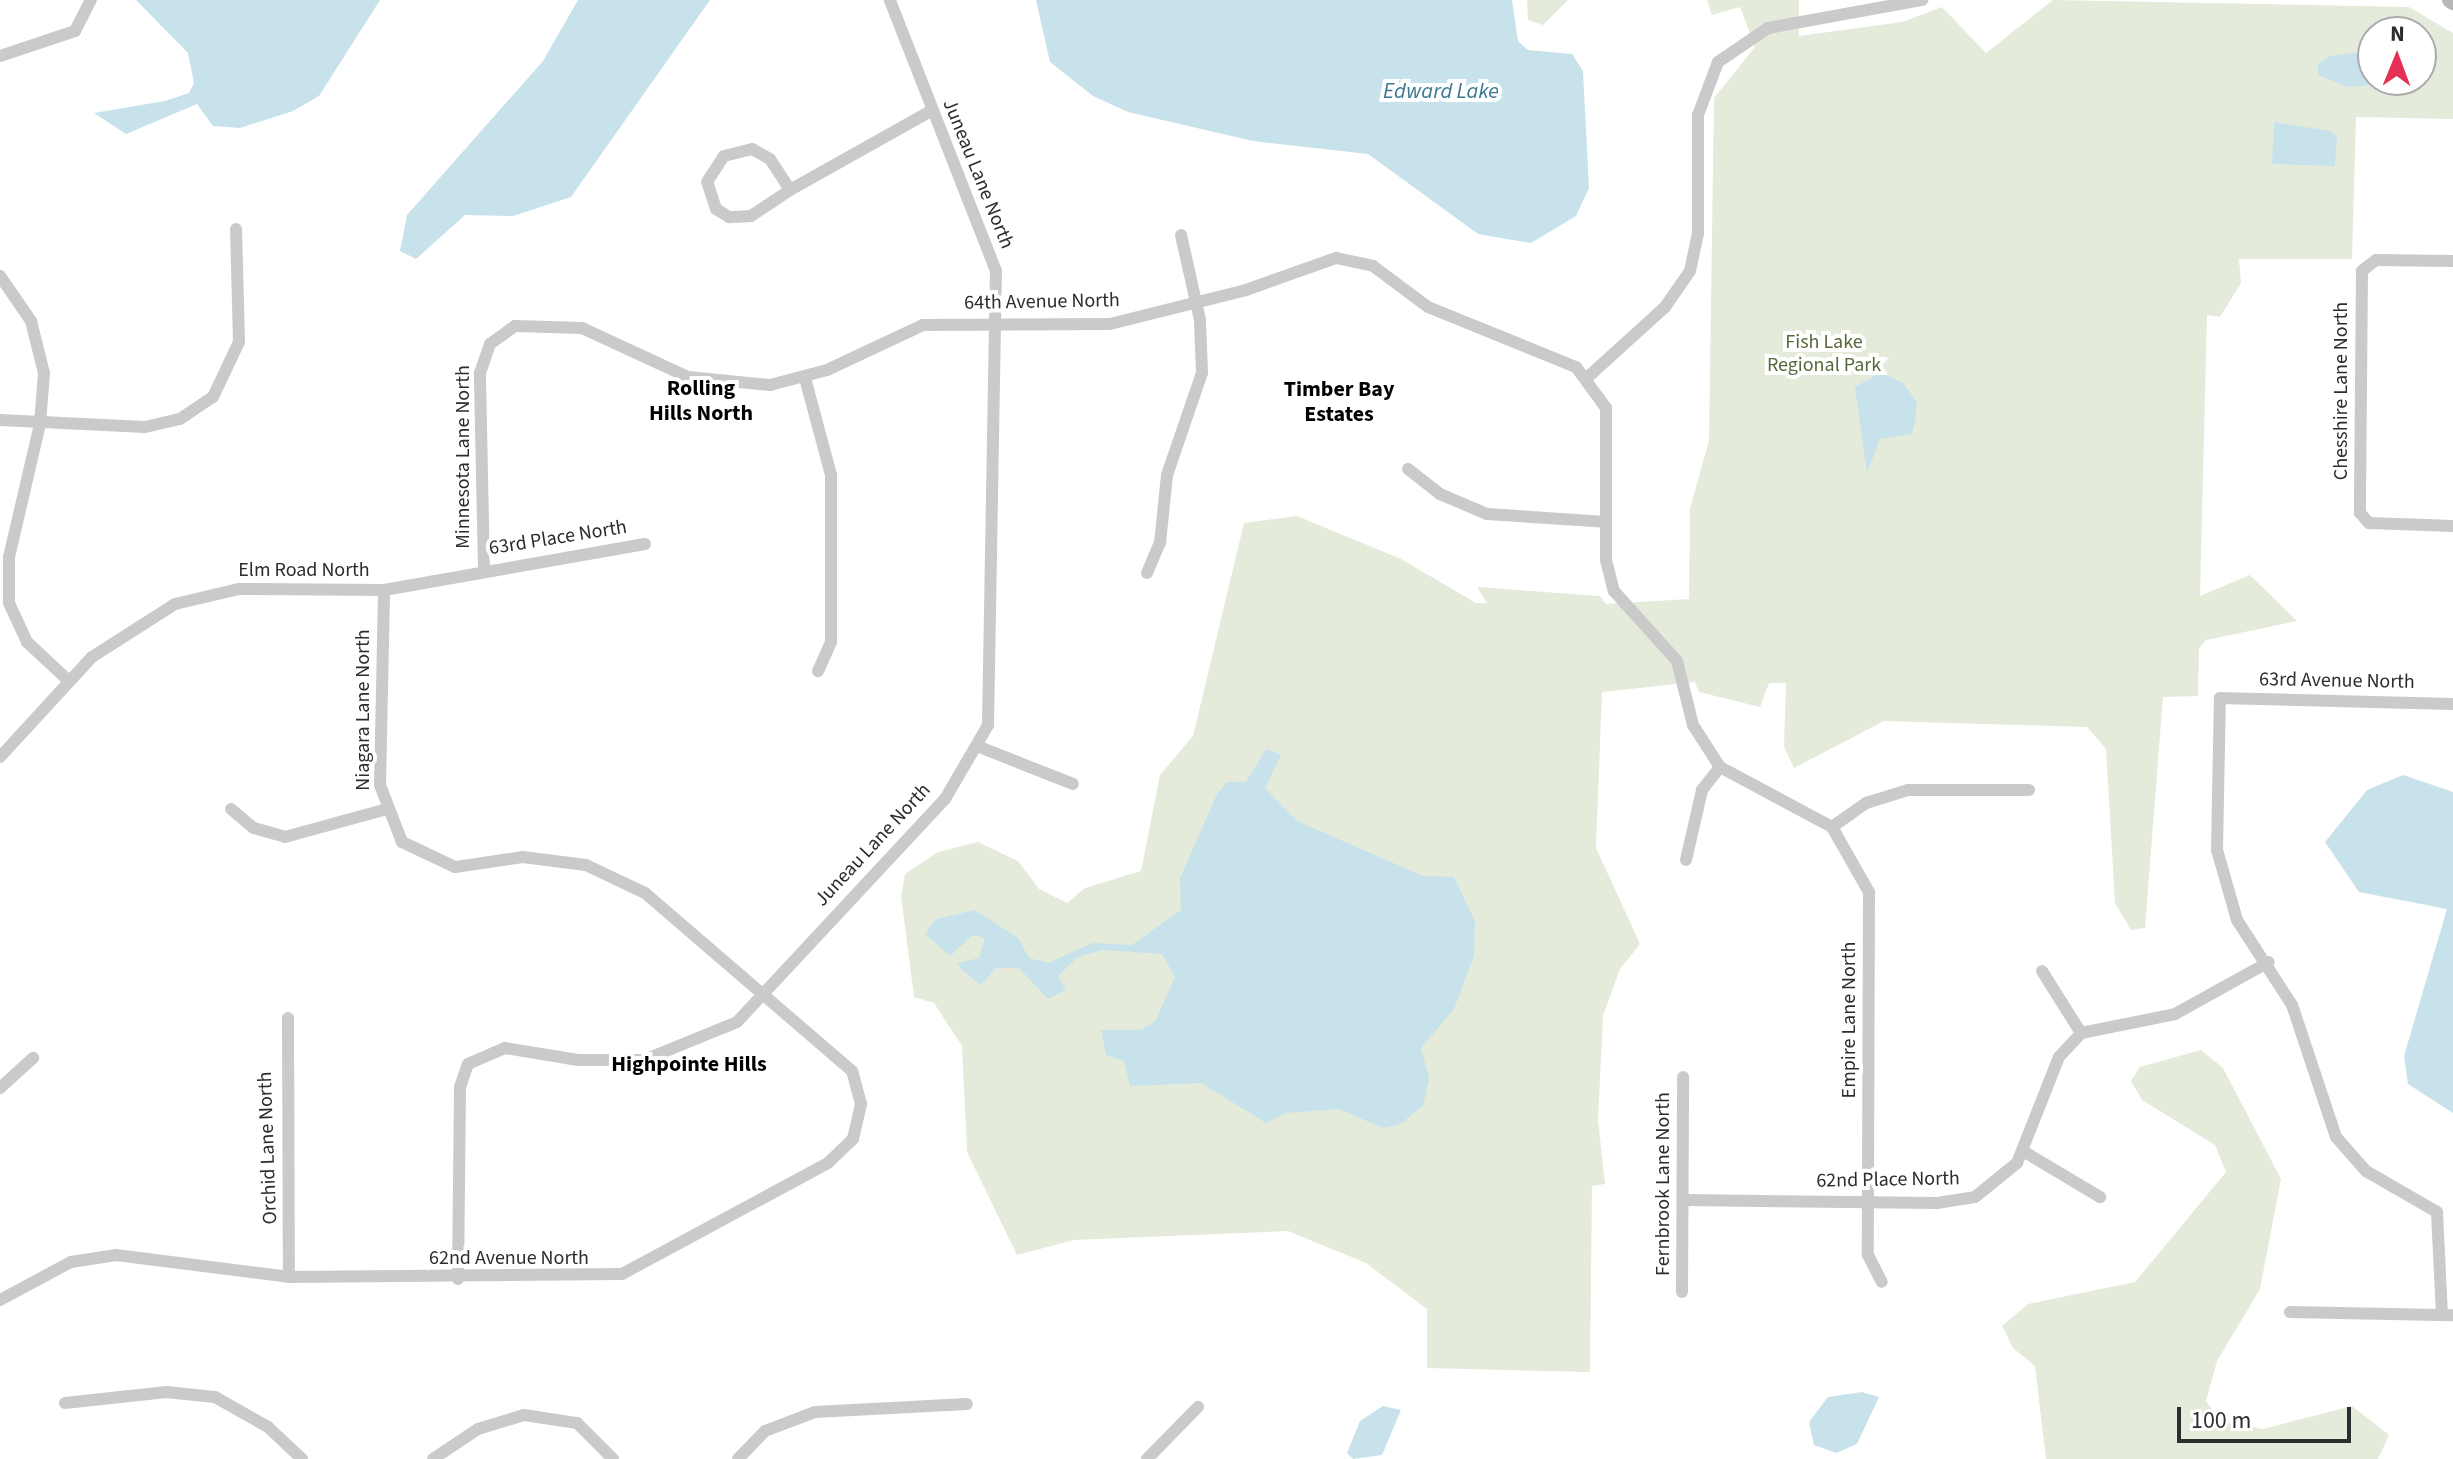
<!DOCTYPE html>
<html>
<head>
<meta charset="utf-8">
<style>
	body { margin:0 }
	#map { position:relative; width:2453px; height:1459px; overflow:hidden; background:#fff; font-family:"Source Sans 3",sans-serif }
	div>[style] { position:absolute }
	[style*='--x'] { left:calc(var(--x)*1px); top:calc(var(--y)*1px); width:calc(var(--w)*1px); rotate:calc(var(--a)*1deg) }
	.green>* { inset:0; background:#e5ebdb }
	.water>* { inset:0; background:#c7e2eb }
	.minor>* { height:12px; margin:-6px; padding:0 6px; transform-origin:6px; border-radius:6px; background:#cacaca }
	.secondary>* { height:16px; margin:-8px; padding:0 8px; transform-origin:8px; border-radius:8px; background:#b7b7b7 }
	span { translate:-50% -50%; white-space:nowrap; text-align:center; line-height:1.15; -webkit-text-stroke:8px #fff; paint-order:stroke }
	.street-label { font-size:20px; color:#2d2d2d }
	.park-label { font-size:20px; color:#56683b }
	.water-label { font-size:22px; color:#3c798f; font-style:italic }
	.neighbourhood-label { font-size:22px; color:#000; font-weight:700 }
	.north { position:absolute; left:2357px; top:16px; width:80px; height:80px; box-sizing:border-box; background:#fff; border:2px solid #ababab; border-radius:50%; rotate:1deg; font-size:22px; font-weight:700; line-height:32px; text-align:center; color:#2d2d2d }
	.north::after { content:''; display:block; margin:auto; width:28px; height:36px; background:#e43055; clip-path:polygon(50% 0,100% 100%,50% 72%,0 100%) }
	.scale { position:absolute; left:2177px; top:1407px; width:174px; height:36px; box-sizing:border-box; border:4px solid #2d2d2d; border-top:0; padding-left:10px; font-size:24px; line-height:28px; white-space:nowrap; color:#2d2d2d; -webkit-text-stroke:6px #fff; paint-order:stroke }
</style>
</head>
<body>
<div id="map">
	<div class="green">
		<i style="clip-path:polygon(1527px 0,1568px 0,1543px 25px,1528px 20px)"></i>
		<i style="clip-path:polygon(evenodd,1707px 0,1799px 0,1799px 36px,1902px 22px,1942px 7px,1986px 53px,2053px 0,2409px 7px,2453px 33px,2453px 119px,2356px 117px,2352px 259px,2239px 259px,2241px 283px,2220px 317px,2207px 315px,2200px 596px,2250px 575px,2297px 621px,2206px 640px,2199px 649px,2198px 696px,2163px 697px,2145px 928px,2131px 930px,2115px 903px,2106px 749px,2087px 727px,1884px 721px,1794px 768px,1784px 747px,1786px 683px,1769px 683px,1760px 707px,1699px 692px,1695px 682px,1602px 692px,1596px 848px,1640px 944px,1620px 969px,1603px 1016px,1598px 1120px,1605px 1184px,1592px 1186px,1590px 1372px,1427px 1368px,1427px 1309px,1366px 1263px,1288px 1231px,1074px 1240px,1017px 1255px,967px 1152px,962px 1046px,934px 1003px,914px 997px,901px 896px,905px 874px,938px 852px,978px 842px,1018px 861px,1039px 889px,1067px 903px,1085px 888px,1141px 871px,1160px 775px,1193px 736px,1244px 523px,1297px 516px,1401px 559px,1476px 603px,1487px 603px,1477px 587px,1600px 596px,1606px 604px,1689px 599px,1690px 508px,1709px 441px,1714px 98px,1755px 47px,1740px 7px,1712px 15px,1707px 0,2373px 32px,2421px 32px,2421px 80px,2373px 80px,2373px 32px)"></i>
		<i style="clip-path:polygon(2201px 1050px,2223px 1068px,2281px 1179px,2260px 1289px,2217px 1361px,2206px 1401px,2221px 1421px,2263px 1429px,2352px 1406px,2389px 1435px,2378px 1459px,2046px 1459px,2035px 1366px,2013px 1348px,2002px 1326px,2028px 1304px,2135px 1282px,2226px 1172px,2215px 1145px,2142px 1100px,2131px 1081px,2140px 1067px)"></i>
	</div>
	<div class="water">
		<i style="clip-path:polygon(136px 0,380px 0,319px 96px,293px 111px,240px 128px,213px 126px,197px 104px,126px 134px,94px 113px,165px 101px,189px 93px,194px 83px,188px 53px)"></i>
		<i style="clip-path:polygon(578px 0,710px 0,571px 197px,513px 216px,465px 215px,416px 259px,400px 251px,407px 215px,543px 61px)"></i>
		<i style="clip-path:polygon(1036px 0,1512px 0,1518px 41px,1528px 50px,1572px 54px,1583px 71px,1589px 188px,1576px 216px,1531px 243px,1478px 234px,1368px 154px,1253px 141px,1128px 112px,1093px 96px,1050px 62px)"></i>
		<i style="clip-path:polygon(2368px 51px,2373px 80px,2409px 82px,2347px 87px,2318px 75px,2318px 64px,2330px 56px)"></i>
		<i style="clip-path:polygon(2274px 122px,2330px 131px,2337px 137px,2335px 166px,2272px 164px)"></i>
		<i style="clip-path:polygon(1882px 372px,1903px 383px,1917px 402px,1915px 421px,1912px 434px,1880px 439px,1867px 473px,1855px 387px)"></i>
		<i style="clip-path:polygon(1266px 749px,1281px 755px,1265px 788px,1297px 821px,1423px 876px,1454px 877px,1475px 921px,1474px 956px,1454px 1009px,1421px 1048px,1429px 1078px,1423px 1106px,1399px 1125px,1383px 1128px,1339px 1109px,1285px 1113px,1266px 1123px,1201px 1083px,1130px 1086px,1124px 1061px,1106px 1055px,1101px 1030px,1141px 1030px,1155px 1021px,1175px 977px,1162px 954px,1103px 950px,1078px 957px,1058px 976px,1066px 990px,1048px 999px,1019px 968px,996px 968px,981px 985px,961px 969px,957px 963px,979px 958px,985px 938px,973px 935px,950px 956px,925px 934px,936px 919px,975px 910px,1018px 938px,1029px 958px,1048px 963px,1093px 943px,1132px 945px,1181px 910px,1180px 878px,1217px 794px,1227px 782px,1246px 782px)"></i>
		<i style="clip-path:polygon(2403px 775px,2453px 792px,2453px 1113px,2408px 1084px,2404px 1056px,2447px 909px,2359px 892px,2325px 842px,2367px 790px)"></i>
		<i style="clip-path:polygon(1862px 1392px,1879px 1397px,1857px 1444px,1836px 1453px,1814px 1445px,1809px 1422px,1828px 1397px)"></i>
		<i style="clip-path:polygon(1383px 1406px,1401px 1410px,1382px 1455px,1353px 1459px,1347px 1453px,1360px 1421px)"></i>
	</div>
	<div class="minor">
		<i style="--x:0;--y:56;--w:79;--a:-18.4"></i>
		<i style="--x:75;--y:31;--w:35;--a:-63"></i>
		<i style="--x:790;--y:190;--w:47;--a:146.3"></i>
		<i style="--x:751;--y:216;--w:22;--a:177"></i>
		<i style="--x:729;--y:217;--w:15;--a:-148"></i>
		<i style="--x:716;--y:209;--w:28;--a:-108"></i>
		<i style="--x:707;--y:182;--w:31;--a:-57"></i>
		<i style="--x:724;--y:156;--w:29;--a:-14"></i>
		<i style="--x:752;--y:149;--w:21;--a:29"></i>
		<i style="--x:770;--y:159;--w:37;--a:57"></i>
		<i style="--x:790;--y:190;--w:162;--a:-29.3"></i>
		<i style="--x:2453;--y:261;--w:77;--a:-179.3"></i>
		<i style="--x:2376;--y:260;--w:18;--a:142"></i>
		<i style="--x:2362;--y:271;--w:242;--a:90.5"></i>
		<i style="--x:2360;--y:513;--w:13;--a:48"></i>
		<i style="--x:2369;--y:523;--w:84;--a:2"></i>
		<i style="--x:0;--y:276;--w:55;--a:55.4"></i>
		<i style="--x:31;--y:321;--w:54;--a:76"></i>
		<i style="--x:44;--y:373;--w:51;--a:94.5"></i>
		<i style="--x:40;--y:424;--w:137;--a:103.1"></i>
		<i style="--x:9;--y:557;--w:46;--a:90"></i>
		<i style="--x:9;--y:603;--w:43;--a:65.2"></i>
		<i style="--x:27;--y:642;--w:57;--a:42.9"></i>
		<i style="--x:1589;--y:376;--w:103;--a:-42.2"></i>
		<i style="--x:1665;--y:307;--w:44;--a:-55.2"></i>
		<i style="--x:1690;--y:271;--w:38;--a:-78"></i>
		<i style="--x:1698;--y:234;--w:119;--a:-90"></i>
		<i style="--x:1698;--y:115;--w:57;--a:-69.3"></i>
		<i style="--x:1718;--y:62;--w:60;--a:-34.2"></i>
		<i style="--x:1768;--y:28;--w:157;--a:-10.3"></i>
		<i style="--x:805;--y:378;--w:100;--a:75"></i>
		<i style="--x:831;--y:475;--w:167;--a:90"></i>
		<i style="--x:831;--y:642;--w:32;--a:114"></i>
		<i style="--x:0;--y:420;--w:145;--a:2.8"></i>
		<i style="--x:145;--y:427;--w:36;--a:-13"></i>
		<i style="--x:180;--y:419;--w:40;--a:-34"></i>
		<i style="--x:213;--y:397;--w:61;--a:-64.7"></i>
		<i style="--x:239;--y:342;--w:113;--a:-91.5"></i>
		<i style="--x:1408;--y:469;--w:41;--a:38"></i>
		<i style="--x:1440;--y:494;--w:51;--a:23.1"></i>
		<i style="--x:1487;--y:514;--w:119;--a:3.8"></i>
		<i style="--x:484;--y:570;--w:197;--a:-91.2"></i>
		<i style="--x:480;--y:373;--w:31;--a:-71"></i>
		<i style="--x:490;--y:344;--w:31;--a:-36"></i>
		<i style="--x:515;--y:326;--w:67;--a:1.7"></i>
		<i style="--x:582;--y:328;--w:117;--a:24.8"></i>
		<i style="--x:688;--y:377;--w:82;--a:5.6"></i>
		<i style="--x:770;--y:385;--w:59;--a:-14.7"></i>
		<i style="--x:827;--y:370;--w:106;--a:-25.1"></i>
		<i style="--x:923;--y:325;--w:187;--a:-0.3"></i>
		<i style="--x:1110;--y:324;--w:140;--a:-14"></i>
		<i style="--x:1246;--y:290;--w:96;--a:-19.6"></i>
		<i style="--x:1336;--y:258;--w:38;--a:12"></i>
		<i style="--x:1373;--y:266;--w:69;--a:36.7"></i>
		<i style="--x:1428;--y:307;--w:160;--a:22.1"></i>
		<i style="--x:1576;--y:367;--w:51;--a:53.8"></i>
		<i style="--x:1606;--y:408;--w:152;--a:90"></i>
		<i style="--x:1606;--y:560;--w:32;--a:76"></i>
		<i style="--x:1614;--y:591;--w:94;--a:48"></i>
		<i style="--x:1677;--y:661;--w:66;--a:76"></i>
		<i style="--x:1693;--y:725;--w:50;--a:57.3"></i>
		<i style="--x:1720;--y:767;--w:127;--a:28.2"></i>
		<i style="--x:1832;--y:827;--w:75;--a:60.4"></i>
		<i style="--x:1869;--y:892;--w:363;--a:90.2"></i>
		<i style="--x:1868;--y:1255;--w:30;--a:63"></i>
		<i style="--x:1147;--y:573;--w:33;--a:-67"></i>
		<i style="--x:1160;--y:543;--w:68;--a:-84.1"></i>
		<i style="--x:1167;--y:475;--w:108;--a:-71.1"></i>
		<i style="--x:1202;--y:373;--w:53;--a:-92.2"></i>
		<i style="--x:1200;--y:320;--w:87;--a:-102.6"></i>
		<i style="--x:977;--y:746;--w:103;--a:21.6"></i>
		<i style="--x:0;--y:757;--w:136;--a:-47.4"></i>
		<i style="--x:92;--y:657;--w:98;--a:-32.6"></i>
		<i style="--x:175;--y:604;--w:66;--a:-13.2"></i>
		<i style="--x:239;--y:589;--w:145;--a:0.4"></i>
		<i style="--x:384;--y:590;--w:265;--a:-10"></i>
		<i style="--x:231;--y:809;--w:30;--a:40"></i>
		<i style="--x:254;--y:828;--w:32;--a:16"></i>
		<i style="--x:285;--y:837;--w:103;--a:-15.3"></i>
		<i style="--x:1832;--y:827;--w:42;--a:-35.2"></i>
		<i style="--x:1866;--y:803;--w:44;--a:-17.2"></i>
		<i style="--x:1908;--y:790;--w:121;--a:0"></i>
		<i style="--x:1686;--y:860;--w:72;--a:-77.1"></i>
		<i style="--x:1702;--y:790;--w:29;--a:-52"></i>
		<i style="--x:2042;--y:971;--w:73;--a:57.8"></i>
		<i style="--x:288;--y:1018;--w:259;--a:89.8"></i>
		<i style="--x:0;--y:1088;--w:45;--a:-42.3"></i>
		<i style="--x:2023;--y:1151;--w:90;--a:30.9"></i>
		<i style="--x:1683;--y:1200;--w:254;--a:0.7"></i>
		<i style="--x:1937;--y:1203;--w:38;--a:-9"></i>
		<i style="--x:1975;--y:1197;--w:54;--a:-39"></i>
		<i style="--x:2017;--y:1163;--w:114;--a:-68.4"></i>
		<i style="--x:2059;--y:1057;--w:33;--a:-47"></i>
		<i style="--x:2081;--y:1033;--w:96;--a:-11.4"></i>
		<i style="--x:2175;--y:1014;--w:107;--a:-29"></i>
		<i style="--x:458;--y:1279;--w:192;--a:-89.4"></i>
		<i style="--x:460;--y:1087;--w:24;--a:-71"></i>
		<i style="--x:468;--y:1064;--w:40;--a:-23.4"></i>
		<i style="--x:505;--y:1048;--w:74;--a:9.3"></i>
		<i style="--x:578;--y:1060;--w:66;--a:0"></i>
		<i style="--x:644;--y:1060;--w:100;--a:-22.2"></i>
		<i style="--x:737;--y:1022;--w:305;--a:-47"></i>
		<i style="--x:945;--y:799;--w:86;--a:-59.8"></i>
		<i style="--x:988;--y:725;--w:454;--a:-89"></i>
		<i style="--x:996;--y:271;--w:291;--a:-111.4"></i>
		<i style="--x:1682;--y:1292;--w:215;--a:-89.7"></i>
		<i style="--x:0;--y:1300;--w:81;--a:-28.2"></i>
		<i style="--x:71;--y:1262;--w:46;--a:-8.8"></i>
		<i style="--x:116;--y:1255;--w:174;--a:7.2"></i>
		<i style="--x:289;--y:1277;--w:333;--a:-0.5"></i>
		<i style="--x:622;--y:1274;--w:234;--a:-28.3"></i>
		<i style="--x:828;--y:1163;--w:35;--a:-44"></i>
		<i style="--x:853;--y:1139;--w:36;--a:-77"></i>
		<i style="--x:861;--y:1104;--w:34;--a:-105"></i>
		<i style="--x:852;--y:1071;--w:273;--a:-139.3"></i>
		<i style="--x:645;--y:893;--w:65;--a:-154.6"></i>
		<i style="--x:586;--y:865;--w:64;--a:-172.8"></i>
		<i style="--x:523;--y:857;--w:69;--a:171.6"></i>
		<i style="--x:455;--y:867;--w:59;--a:-154.7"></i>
		<i style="--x:402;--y:842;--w:61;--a:-111.1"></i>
		<i style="--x:380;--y:785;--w:195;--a:-88.8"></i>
		<i style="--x:2290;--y:1312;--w:163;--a:1.1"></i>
		<i style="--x:2442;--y:1315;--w:103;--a:-92.8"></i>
		<i style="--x:2437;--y:1212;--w:82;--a:-150"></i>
		<i style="--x:2366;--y:1171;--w:45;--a:-131.4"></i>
		<i style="--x:2336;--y:1137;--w:139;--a:-108.4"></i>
		<i style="--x:2292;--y:1005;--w:101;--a:-122.9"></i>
		<i style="--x:2237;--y:920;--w:73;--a:-105.9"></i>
		<i style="--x:2217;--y:850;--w:152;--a:-88.9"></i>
		<i style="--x:2220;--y:698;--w:233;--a:1.5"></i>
		<i style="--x:65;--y:1403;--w:102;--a:-6.2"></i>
		<i style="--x:166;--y:1392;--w:49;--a:5.8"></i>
		<i style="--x:215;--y:1397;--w:61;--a:29.5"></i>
		<i style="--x:268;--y:1427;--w:47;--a:43.3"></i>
		<i style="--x:433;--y:1459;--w:54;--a:-33.7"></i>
		<i style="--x:478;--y:1429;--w:48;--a:-16.9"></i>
		<i style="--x:524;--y:1415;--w:54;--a:8.6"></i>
		<i style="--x:577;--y:1423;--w:51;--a:45"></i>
		<i style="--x:738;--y:1459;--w:39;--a:-46"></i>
		<i style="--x:765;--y:1431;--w:53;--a:-20.8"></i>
		<i style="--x:815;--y:1412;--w:152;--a:-3"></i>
		<i style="--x:1147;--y:1459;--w:73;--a:-45.6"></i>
	</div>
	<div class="secondary">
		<i style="--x:2450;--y:0;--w:4;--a:34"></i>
	</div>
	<div class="street-label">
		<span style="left:978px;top:174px;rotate:68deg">Juneau Lane North</span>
		<span style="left:1042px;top:302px;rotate:-1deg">64th Avenue North</span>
		<span style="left:2341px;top:391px;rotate:-90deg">Chesshire Lane North</span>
		<span style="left:463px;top:457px;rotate:-90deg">Minnesota Lane North</span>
		<span style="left:558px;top:538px;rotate:-9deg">63rd Place North</span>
		<span style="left:304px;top:570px">Elm Road North</span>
		<span style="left:2337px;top:681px;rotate:1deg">63rd Avenue North</span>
		<span style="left:363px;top:710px;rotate:-90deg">Niagara Lane North</span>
		<span style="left:873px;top:845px;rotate:-47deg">Juneau Lane North</span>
		<span style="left:1849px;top:1020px;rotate:-90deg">Empire Lane North</span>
		<span style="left:268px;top:1148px;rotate:-92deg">Orchid Lane North</span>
		<span style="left:1888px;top:1180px;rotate:-1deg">62nd Place North</span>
		<span style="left:1663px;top:1184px;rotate:-90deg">Fernbrook Lane North</span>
		<span style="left:509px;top:1258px">62nd Avenue North</span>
	</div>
	<div class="park-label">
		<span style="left:1824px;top:354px">Fish Lake<br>Regional Park</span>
	</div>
	<div class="water-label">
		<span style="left:1441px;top:92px">Edward Lake</span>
	</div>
	<div class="neighbourhood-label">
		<span style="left:701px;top:401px">Rolling<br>Hills North</span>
		<span style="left:1339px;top:402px">Timber Bay<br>Estates</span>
		<span style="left:689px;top:1065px">Highpointe Hills</span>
	</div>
	<div class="north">N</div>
	<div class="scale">100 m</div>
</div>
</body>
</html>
